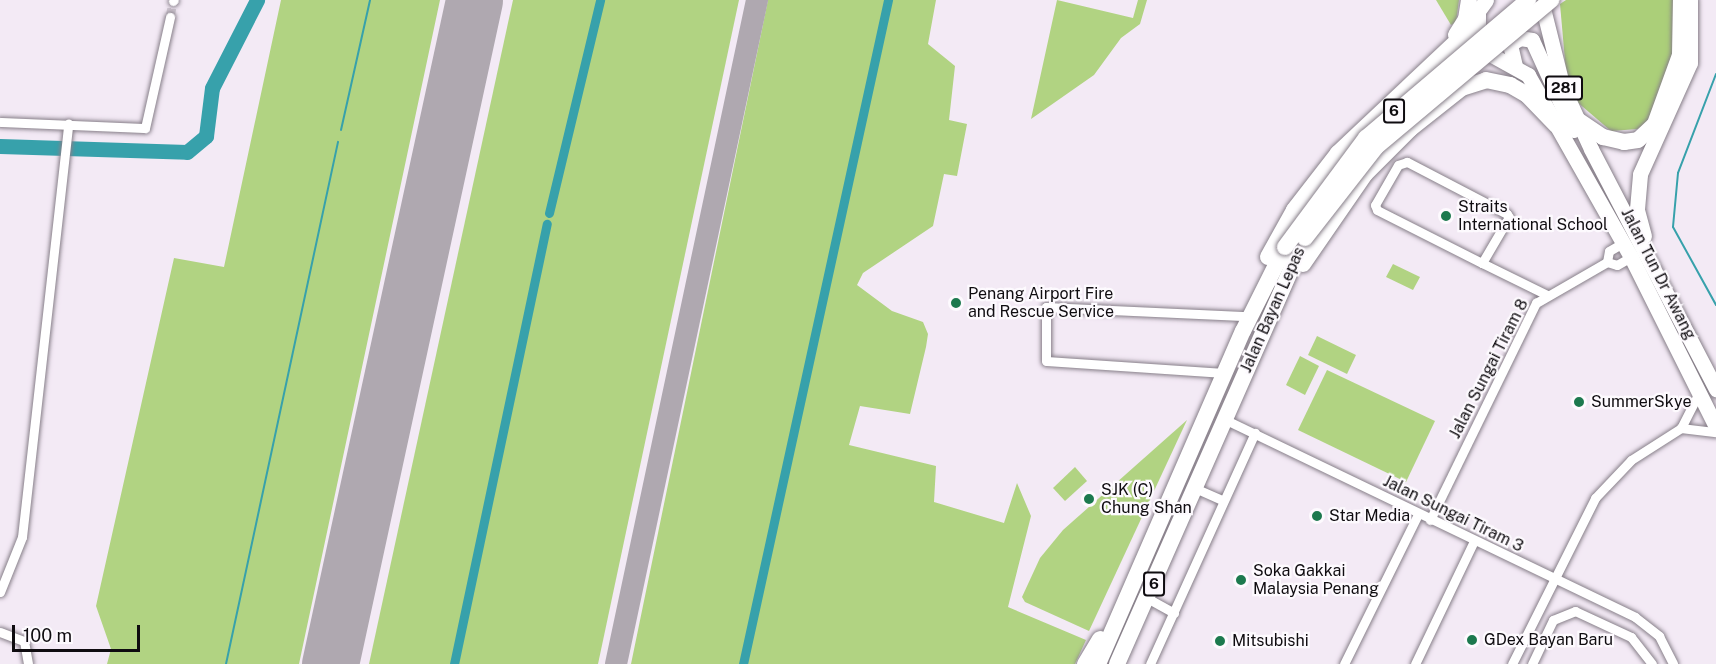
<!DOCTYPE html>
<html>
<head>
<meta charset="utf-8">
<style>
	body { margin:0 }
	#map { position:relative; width:1716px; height:664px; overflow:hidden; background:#f3eaf5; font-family:"Public Sans",sans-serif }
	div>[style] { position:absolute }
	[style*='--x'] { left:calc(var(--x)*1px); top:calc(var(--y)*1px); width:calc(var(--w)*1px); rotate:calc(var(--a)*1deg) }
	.green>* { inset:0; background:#b1d382 }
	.forest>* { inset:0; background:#abcf79 }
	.stream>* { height:2px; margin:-1px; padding:0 1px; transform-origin:1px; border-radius:1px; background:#37a1ab }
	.canal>* { height:9px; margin:-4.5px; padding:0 4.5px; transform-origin:4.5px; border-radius:4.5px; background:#37a1ab }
	.river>* { height:15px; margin:-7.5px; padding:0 7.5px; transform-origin:7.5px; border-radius:7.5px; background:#37a1ab }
	.taxiway>* { height:22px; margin:-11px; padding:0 11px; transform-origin:11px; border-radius:11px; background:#afa8b0 }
	.runway>* { height:57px; margin:-28.5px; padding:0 28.5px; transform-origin:28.5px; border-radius:28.5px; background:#afa8b0 }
	.minor-tunnel>* { height:9px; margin-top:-4.5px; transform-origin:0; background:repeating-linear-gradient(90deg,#d1c9d3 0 9px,transparent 0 13.5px) }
	.roads { filter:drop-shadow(0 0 2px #877f89) drop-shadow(0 0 2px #877f89) }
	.minor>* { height:9px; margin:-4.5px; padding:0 4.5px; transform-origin:4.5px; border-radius:4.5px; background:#fff }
	.primary>* { height:15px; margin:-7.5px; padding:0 7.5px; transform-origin:7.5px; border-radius:7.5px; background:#fff }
	.trunk>* { height:16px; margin:-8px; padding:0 8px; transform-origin:8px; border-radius:8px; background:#fff }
	.bridges { filter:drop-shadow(0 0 2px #877f89) drop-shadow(0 0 2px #877f89) }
	.trunk-bridge>* { height:16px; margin:-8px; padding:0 8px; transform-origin:8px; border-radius:8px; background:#fff }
	.dots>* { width:16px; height:16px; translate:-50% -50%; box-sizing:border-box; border:3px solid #fdfafe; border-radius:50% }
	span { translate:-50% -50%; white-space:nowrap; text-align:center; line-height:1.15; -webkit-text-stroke:4.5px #fdfafe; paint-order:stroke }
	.shield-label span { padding:2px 4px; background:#fdfafe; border:2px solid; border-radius:4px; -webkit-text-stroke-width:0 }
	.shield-label { font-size:15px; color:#0f0c10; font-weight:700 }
	.poi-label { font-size:16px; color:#0f0c10 }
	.left { translate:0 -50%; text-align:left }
	.street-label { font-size:16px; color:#0f0c10 }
	.scale { position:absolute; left:12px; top:625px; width:128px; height:27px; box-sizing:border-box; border:3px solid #0f0c10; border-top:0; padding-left:8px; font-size:18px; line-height:21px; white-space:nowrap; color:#0f0c10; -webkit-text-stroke:4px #fdfafe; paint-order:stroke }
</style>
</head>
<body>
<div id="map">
	<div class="green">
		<i style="clip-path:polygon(281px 0,440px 0,299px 664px,107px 664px,111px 649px,96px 606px,174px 258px,224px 267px)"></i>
		<i style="clip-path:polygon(513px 0,739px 0,598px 664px,369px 664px)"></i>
		<i style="clip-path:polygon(768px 0,936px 0,928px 44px,955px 66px,949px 120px,967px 124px,957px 176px,944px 174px,933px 226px,863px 273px,857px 285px,892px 311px,923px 322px,928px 334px,926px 347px,910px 414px,860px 406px,849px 445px,936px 466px,934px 502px,1004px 523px,1017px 483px,1031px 516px,1008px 607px,1086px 640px,1075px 664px,631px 664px)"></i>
		<i style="clip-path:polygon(1057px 0,1133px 18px,1138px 0,1147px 0,1140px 24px,1121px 38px,1094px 75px,1031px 119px)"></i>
		<i style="clip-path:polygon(1436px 0,1459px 0,1456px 22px,1451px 25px)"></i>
		<i style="clip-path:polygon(1393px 264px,1420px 277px,1413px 290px,1386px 277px)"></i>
		<i style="clip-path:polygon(1317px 336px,1356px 355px,1347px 374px,1308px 355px)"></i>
		<i style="clip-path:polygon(1300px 356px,1319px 366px,1305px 395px,1286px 385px)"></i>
		<i style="clip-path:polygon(1327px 370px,1435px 421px,1406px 482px,1298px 430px)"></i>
		<i style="clip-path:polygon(1187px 420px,1089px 631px,1025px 602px,1022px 597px,1040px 558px,1063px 530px)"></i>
		<i style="clip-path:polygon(1075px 467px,1087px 481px,1065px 501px,1053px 488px)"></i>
	</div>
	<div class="forest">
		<i style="clip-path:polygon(1566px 0,1674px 0,1677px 30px,1670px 75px,1646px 123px,1638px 129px,1611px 131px,1576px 101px,1566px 72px,1560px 4px)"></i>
	</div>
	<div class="stream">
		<i style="--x:1716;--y:74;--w:106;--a:111"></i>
		<i style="--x:1678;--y:173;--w:54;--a:95.3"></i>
		<i style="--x:1673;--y:227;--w:89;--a:61.1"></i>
		<i style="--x:341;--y:130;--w:133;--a:-77.4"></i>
		<i style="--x:226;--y:664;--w:534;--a:-77.89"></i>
	</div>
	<div class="canal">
		<i style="--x:549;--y:213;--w:219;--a:-76.5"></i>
		<i style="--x:454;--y:664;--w:450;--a:-78.1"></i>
		<i style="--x:743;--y:664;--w:680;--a:-77.68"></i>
	</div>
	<div class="river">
		<i style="--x:0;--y:146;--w:187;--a:1.8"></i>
		<i style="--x:187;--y:152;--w:25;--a:-40"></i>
		<i style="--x:206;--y:136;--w:48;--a:-82.9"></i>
		<i style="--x:212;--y:88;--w:99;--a:-62.9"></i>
	</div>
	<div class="taxiway">
		<i style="--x:616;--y:664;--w:679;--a:-78.01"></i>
	</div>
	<div class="runway">
		<i style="--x:330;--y:664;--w:679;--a:-77.76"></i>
	</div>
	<div class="minor-tunnel">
		<i style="--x:170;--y:17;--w:16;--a:-79"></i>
	</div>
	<div class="roads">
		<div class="minor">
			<i style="--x:173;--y:1;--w:1;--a:-45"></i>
			<i style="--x:0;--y:122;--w:145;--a:2.4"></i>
			<i style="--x:145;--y:128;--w:114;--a:-77.3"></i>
			<i style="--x:1607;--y:262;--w:11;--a:-80"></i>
			<i style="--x:1609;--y:251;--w:16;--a:-30"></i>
			<i style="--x:1482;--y:263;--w:53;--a:-59.6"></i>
			<i style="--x:1509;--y:217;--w:4;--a:-124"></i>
			<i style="--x:1507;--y:214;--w:113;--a:-152.5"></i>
			<i style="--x:1407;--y:162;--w:9;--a:162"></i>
			<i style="--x:1398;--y:165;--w:46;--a:119.9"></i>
			<i style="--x:1375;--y:205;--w:5;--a:68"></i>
			<i style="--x:1377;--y:210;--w:118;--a:26.8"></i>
			<i style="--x:1482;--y:263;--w:72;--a:26.2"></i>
			<i style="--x:1224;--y:373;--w:178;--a:-176.1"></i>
			<i style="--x:1046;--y:361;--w:54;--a:-90"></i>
			<i style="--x:1046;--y:307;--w:202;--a:2.6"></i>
			<i style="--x:1226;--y:420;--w:454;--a:25.7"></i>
			<i style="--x:1635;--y:617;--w:31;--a:38"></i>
			<i style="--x:1659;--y:636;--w:31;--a:63"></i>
			<i style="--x:1681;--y:428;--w:35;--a:7"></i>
			<i style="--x:1197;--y:489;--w:27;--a:24"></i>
			<i style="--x:1430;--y:520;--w:242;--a:-64"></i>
			<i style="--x:1536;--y:303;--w:82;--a:-30"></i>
			<i style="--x:1607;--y:262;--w:10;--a:17"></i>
			<i style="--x:1617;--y:265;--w:16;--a:-30"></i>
			<i style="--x:0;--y:592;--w:59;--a:-68.2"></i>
			<i style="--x:22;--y:537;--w:416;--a:-83.6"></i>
			<i style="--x:1147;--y:598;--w:31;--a:29"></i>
			<i style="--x:0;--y:632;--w:26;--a:21"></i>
			<i style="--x:24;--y:641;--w:23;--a:80"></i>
			<i style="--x:1150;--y:664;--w:254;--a:-65.6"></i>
			<i style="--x:1344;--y:664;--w:167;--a:-63.7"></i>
			<i style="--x:1415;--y:664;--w:136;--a:-64.4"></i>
			<i style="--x:1512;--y:664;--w:186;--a:-63.4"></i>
			<i style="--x:1595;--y:498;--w:52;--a:-46.5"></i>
			<i style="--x:1631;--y:460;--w:59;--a:-32.6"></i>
			<i style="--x:1681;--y:428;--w:39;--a:-63"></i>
			<i style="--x:1532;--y:664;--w:49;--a:-64.5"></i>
			<i style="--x:1553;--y:620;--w:24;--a:-22"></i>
			<i style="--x:1575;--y:611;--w:62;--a:24.9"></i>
			<i style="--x:1631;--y:637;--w:34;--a:52"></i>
		</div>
		<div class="primary">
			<i style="--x:1486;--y:0;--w:14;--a:126"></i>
			<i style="--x:1478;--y:11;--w:28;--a:90"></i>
			<i style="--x:1478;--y:39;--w:17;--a:54"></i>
			<i style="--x:1488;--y:53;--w:46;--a:28.8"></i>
			<i style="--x:1528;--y:75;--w:209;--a:60.5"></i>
			<i style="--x:1631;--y:257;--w:190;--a:63.4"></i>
			<i style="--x:1541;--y:0;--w:91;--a:76"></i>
			<i style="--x:1563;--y:88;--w:67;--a:65.3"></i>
			<i style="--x:1591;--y:149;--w:271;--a:62.5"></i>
			<i style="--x:1515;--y:66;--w:23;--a:-103"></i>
			<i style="--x:1510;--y:44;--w:12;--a:-31"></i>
			<i style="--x:1520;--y:38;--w:12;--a:9"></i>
			<i style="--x:1532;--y:40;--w:99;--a:65.5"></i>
			<i style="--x:1644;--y:236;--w:28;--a:-105"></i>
			<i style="--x:1637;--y:209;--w:35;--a:-85"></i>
			<i style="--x:1640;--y:174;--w:122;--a:-65.8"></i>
			<i style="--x:1690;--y:63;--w:63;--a:-90"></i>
		</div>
		<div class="trunk">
			<i style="--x:1456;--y:35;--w:19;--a:-58"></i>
			<i style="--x:1466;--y:19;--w:19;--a:-81"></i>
			<i style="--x:1579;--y:121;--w:29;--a:34"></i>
			<i style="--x:1603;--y:137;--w:22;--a:13"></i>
			<i style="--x:1624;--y:142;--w:14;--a:-8"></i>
			<i style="--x:1638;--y:140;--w:23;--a:-43"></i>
			<i style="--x:1655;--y:124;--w:73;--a:-70.1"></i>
			<i style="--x:1680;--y:55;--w:55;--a:-89"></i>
			<i style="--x:1268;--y:257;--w:54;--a:-61"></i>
			<i style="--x:1294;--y:210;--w:72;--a:-52.3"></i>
			<i style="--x:1338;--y:153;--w:190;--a:-43.3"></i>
			<i style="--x:1303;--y:264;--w:109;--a:-55.4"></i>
			<i style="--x:1365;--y:174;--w:64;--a:-45"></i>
			<i style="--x:1410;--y:129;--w:66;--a:-38.3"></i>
			<i style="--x:1462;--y:88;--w:25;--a:-18"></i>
			<i style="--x:1486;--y:80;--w:25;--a:12"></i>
			<i style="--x:1510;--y:85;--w:20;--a:30"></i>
			<i style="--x:1527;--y:95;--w:42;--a:46"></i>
			<i style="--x:1085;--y:664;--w:29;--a:-59"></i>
			<i style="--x:1098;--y:664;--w:363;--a:-66.5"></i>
			<i style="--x:1243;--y:331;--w:94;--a:-63.4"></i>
			<i style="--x:1117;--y:664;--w:466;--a:-66.2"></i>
		</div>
	</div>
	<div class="bridges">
		<div class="trunk-bridge">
			<i style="--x:1305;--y:238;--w:115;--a:-52"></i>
			<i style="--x:1376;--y:147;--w:229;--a:-40"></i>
			<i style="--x:1285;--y:247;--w:136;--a:-53.4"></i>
			<i style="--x:1366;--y:138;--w:213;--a:-40.4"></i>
		</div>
	</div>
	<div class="dots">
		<i style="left:1446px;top:216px;background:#1c794e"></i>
		<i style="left:956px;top:303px;background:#1c794e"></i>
		<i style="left:1579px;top:402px;background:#1c794e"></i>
		<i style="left:1089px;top:499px;background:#1c794e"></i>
		<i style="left:1317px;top:516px;background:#1c794e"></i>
		<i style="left:1241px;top:580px;background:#1c794e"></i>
		<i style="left:1472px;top:640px;background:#1c794e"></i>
		<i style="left:1220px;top:641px;background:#1c794e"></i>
	</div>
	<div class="shield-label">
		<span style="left:1564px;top:88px">281</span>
		<span style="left:1394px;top:111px">6</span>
		<span style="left:1154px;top:584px">6</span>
	</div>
	<div class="poi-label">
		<span class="left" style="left:1458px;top:216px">Straits<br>International School</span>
		<span class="left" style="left:968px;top:303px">Penang Airport Fire<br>and Rescue Service</span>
		<span class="left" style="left:1591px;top:402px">SummerSkye</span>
		<span class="left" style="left:1101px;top:499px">SJK (C)<br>Chung Shan</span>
		<span class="left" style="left:1329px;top:516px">Star Media</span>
		<span class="left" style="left:1253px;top:580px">Soka Gakkai<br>Malaysia Penang</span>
		<span class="left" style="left:1484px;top:640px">GDex Bayan Baru</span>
		<span class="left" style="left:1232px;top:641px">Mitsubishi</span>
	</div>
	<div class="street-label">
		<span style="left:1658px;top:274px;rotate:63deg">Jalan Tun Dr Awang</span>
		<span style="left:1273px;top:310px;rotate:-66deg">Jalan Bayan Lepas</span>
		<span style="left:1489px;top:369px;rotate:-63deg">Jalan Sungai Tiram 8</span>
		<span style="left:1453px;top:514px;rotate:26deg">Jalan Sungai Tiram 3</span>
	</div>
	<div class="scale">100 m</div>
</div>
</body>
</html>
